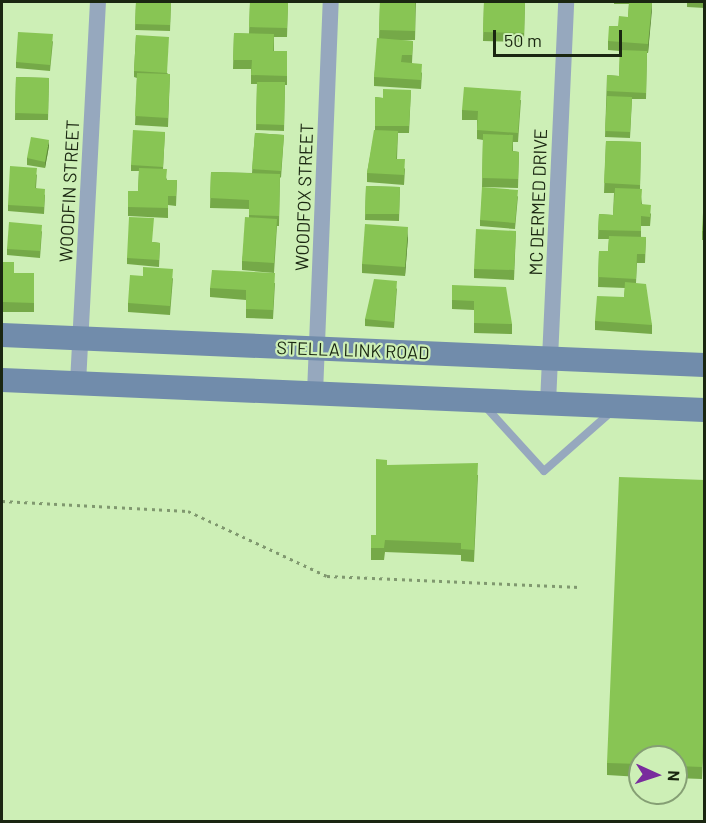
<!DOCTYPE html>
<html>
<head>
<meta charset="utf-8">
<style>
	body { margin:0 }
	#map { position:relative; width:706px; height:823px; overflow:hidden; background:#cdefb6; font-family:Barlow,sans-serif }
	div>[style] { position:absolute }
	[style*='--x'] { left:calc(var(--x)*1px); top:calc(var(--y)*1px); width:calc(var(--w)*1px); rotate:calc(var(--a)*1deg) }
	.path>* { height:3px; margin-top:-1.5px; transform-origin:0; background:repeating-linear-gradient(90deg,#80986f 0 3px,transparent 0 7.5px) }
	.service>* { height:8px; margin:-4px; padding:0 4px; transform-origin:4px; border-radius:4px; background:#96a8be }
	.minor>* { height:16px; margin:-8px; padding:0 8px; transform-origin:8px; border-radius:8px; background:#96a8be }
	.secondary>* { height:24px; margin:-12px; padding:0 12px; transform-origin:12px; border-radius:12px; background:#718cab }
	.wall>* { inset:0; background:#75a948 }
	.shaded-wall>* { inset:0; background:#5f8a3b }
	.building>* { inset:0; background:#88c554 }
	span { translate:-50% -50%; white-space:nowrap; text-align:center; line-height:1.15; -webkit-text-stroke:4.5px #cdefb6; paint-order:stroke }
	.street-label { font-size:18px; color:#1a2611 }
	.frame { position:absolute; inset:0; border:3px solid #1a2611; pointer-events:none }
	.north { position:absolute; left:628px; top:745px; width:60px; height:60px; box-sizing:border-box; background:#cdefb6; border:2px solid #859f74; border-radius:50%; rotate:93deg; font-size:16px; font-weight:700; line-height:24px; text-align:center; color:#1a2611 }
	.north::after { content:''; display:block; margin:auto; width:21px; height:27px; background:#792c9d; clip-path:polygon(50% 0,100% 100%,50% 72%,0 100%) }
	.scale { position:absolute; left:493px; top:30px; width:129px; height:27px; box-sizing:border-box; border:3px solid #1a2611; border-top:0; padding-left:8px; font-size:18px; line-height:21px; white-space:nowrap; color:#1a2611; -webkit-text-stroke:4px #cdefb6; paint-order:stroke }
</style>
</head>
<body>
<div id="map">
	<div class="path">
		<i style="--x:2;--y:501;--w:186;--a:3.1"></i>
		<i style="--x:188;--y:511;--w:153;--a:25.1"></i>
		<i style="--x:327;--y:576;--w:253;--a:2.5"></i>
	</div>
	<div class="service">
		<i style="--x:484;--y:405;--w:89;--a:47.7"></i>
		<i style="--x:544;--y:471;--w:89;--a:-41.4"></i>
	</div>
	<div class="minor">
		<i style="--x:78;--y:383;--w:382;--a:-87"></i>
		<i style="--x:315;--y:393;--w:391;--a:-87.7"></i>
		<i style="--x:548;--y:403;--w:401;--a:-87.4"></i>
	</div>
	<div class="secondary">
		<i style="--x:2;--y:335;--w:703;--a:2.45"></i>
		<i style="--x:2;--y:380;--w:703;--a:2.45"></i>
	</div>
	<div class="wall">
		<i style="clip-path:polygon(136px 2px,171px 2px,170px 31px,135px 30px)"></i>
		<i style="clip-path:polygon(250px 2px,288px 3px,287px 37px,274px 37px,274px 51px,287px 51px,287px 85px,285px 85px,284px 131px,256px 130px,257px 84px,251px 84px,251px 69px,233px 69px,234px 33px,249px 34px)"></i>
		<i style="clip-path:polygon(380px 2px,416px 2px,415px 40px,395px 40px,413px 41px,412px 63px,422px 73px,421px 89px,374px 86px,374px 77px,379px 39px)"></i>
		<i style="clip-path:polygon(484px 2px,525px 2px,524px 42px,483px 41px)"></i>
		<i style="clip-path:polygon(614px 2px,652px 2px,648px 53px,647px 53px,646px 99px,632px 99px,630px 138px,605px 137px,607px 75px,619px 76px,620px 51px,608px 50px,608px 41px,618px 26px,628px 17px,629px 4px,614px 4px)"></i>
		<i style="clip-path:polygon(687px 2px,705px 2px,705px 8px,687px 7px)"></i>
		<i style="clip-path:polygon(136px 35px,168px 74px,170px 74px,168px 127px,135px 125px,137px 78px,134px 77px,134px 71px)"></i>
		<i style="clip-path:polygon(53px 41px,50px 71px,16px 68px,16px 62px)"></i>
		<i style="clip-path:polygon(16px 77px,49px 78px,48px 120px,15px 120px)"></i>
		<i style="clip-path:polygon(411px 90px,409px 133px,398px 133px,397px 159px,405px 169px,404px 185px,367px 182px,367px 173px,375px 130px,375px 97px,383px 98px)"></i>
		<i style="clip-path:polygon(521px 100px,518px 142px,513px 142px,513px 151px,519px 152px,518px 188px,482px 187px,483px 140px,477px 139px,477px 120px,462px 120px,462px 110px)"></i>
		<i style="clip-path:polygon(165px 132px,163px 169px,167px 180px,177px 180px,176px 206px,168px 205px,168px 218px,128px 216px,128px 191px,138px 191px,139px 171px,131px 171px,131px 165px)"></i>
		<i style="clip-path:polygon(255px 133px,284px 135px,281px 178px,280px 177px,279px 226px,277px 226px,274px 273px,242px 270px,242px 261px,249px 218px,249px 209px,210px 208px,211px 172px,252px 173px)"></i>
		<i style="clip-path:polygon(606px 141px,641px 142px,640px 189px,642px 204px,651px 214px,650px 226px,641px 226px,641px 237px,646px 237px,645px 263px,637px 263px,636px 283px,652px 325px,652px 334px,595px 330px,595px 321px,624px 297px,625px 288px,598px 287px,599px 251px,608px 251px,609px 239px,598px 239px,599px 214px,613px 215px,614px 193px,604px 193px)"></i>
		<i style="clip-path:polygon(49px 146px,45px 168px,27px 165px,27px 158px)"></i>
		<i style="clip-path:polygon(37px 174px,36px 188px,45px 195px,44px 214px,8px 211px,8px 205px)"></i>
		<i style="clip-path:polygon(366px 186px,400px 187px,399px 221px,365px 220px)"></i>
		<i style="clip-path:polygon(518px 196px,515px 229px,480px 226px,480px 220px)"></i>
		<i style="clip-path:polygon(705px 213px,705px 240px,702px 240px,702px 231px)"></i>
		<i style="clip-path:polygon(42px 231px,40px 258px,7px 255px,7px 249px)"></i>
		<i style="clip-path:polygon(516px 231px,514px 280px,474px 278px,474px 269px)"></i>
		<i style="clip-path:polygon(408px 237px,405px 276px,362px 273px,362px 264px)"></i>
		<i style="clip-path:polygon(153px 242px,160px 243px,159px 267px,127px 264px,127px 258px)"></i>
		<i style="clip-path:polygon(704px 255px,705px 255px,705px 288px,703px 288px)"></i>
		<i style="clip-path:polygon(2px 262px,14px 273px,34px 273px,34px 312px,2px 312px)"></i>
		<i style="clip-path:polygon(173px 278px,170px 315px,128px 312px,128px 303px)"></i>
		<i style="clip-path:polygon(275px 283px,273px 319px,246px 318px,246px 300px,210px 297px,210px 288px)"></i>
		<i style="clip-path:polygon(452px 285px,512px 324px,512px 334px,474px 333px,474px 310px,452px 309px)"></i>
		<i style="clip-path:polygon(397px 288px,394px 328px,365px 326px,365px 319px)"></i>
		<i style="clip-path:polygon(387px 465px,478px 475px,474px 562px,461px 561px,461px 555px,385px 552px,384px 560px,371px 560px,371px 535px,376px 535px)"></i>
		<i style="clip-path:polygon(705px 480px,705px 709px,702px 779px,676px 778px,676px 757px,640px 757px,640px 777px,607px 775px,607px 763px)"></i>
	</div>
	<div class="shaded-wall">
		<i style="clip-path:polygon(652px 2px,652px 10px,648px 53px,648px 44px)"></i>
		<i style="clip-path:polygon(49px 140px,49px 146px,45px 168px,45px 162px)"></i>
		<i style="clip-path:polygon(408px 227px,408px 237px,405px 276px,405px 267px)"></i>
	</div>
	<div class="building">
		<i style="clip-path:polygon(136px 2px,171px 2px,170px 25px,135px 24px)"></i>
		<i style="clip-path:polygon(250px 2px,279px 2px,279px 3px,288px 3px,287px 28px,249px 27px)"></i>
		<i style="clip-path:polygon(380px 2px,415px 2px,415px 31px,379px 30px)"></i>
		<i style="clip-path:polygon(484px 2px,525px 2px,524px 33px,483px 32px)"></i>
		<i style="clip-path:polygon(629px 2px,652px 2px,648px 44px,608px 41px,609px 26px,618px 26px,619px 16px,628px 17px)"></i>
		<i style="clip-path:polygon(18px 32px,53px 34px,50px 65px,16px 62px)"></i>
		<i style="clip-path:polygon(234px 33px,274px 34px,273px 51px,287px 51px,287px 76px,251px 75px,252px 60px,233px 60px)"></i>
		<i style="clip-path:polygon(136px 35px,169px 37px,167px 73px,134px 71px)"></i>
		<i style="clip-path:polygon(377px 38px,413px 41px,412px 55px,402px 55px,401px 62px,422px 64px,421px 80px,374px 77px)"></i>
		<i style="clip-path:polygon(620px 50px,647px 51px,646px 93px,607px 91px,607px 75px,619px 76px)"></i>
		<i style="clip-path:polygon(137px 73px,170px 74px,168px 118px,135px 116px)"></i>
		<i style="clip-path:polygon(16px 77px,49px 78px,48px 114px,15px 113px)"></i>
		<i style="clip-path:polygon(257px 82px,285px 82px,284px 125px,256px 124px)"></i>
		<i style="clip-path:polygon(464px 87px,521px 91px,518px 133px,477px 130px,478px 111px,462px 110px)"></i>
		<i style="clip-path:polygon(383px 89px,411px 90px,409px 126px,375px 126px,375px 97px,383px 98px)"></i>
		<i style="clip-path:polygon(607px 96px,632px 97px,630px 132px,605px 131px)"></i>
		<i style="clip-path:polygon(133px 130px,165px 132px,163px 167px,131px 165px)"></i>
		<i style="clip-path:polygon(374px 130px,398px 131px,396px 159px,405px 159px,404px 175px,367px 173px)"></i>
		<i style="clip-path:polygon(255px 133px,284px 135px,281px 171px,252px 169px)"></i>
		<i style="clip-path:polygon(483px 134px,513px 135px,512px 151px,519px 152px,518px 179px,482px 178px)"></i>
		<i style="clip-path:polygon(31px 137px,49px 140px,45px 162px,27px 158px)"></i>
		<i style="clip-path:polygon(606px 141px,641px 142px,640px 185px,604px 183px)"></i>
		<i style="clip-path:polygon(10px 166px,37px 168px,35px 188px,45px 189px,44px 207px,8px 205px)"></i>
		<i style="clip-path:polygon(139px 168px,167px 169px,166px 180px,177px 180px,176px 196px,168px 196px,168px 208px,128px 207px,128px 191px,138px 191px)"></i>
		<i style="clip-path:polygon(211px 172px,280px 174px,279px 216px,249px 215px,249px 200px,210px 198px)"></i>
		<i style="clip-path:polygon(366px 186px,400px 187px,399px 214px,365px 214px)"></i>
		<i style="clip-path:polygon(482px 187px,518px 190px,515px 223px,480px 220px)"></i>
		<i style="clip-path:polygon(615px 188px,642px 189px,641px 204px,651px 205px,650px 217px,641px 216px,641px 231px,598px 230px,599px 214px,613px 215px)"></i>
		<i style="clip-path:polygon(703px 213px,705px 213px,705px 231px,702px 231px)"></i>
		<i style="clip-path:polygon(129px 217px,154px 218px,152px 242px,160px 243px,159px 260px,127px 258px)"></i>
		<i style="clip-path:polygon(245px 217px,277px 219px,274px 263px,242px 261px)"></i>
		<i style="clip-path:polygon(9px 222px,42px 225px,40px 251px,7px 249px)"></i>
		<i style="clip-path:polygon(365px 224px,408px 227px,405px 267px,362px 264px)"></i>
		<i style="clip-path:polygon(476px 229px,516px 231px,514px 270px,474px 269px)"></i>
		<i style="clip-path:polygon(609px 236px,646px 237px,645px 254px,637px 254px,636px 279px,598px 277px,599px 251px,608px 251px)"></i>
		<i style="clip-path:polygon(704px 255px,705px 255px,705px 279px,703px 279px)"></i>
		<i style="clip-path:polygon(2px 262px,14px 262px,14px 273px,34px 273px,34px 303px,2px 302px)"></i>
		<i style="clip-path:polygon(143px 267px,173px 269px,170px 306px,128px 303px,130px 275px,143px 276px)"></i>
		<i style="clip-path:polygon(212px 270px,275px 273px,273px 310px,246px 309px,246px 290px,210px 288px)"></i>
		<i style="clip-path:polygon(374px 279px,397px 281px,394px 322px,365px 319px)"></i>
		<i style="clip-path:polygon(625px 282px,646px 284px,652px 325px,595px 321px,597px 296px,624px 297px)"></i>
		<i style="clip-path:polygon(452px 285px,506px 287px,512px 324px,474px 323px,474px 301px,452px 300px)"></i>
		<i style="clip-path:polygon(376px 459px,387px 460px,387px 465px,478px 463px,474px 550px,461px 549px,461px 543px,385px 540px,384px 548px,371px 548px,371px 535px,376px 535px)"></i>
		<i style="clip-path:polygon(619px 477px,705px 480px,705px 697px,702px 767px,676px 766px,676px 757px,640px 757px,640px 764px,607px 763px)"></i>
	</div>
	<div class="street-label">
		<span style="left:69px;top:191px;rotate:-87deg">WOODFIN STREET</span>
		<span style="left:304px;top:197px;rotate:-88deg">WOODFOX STREET</span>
		<span style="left:538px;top:202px;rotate:-88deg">MC DERMED DRIVE</span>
		<span style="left:353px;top:350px;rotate:2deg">STELLA LINK ROAD</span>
	</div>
	<div class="frame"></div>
	<div class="north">N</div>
	<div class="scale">50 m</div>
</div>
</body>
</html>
